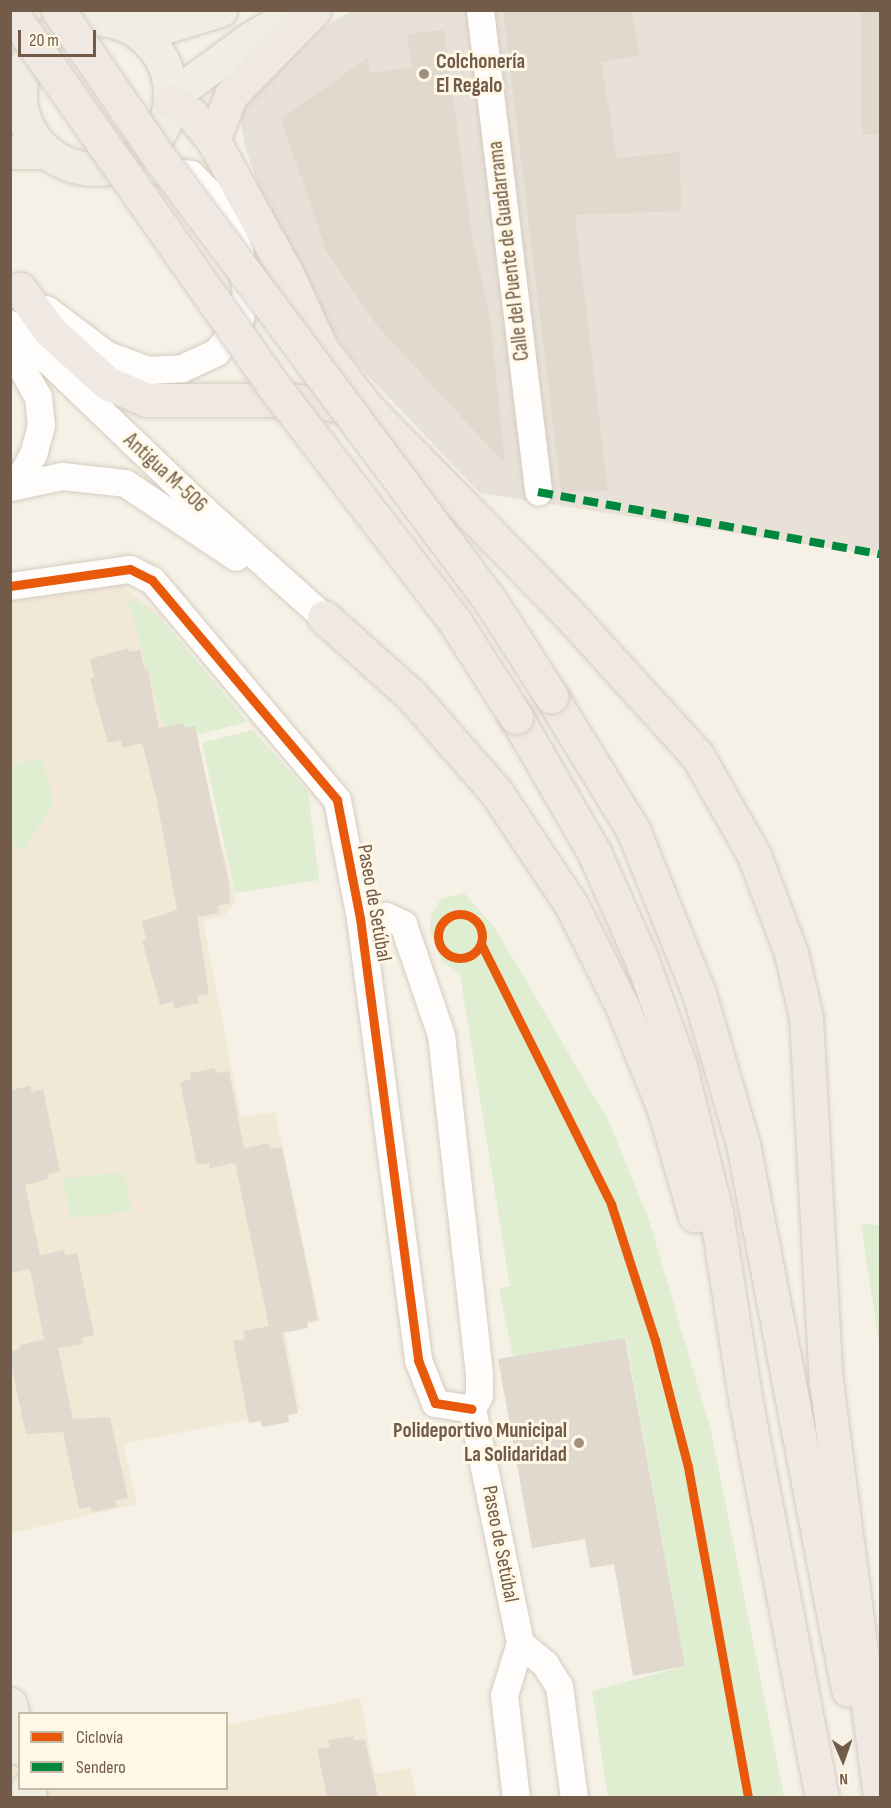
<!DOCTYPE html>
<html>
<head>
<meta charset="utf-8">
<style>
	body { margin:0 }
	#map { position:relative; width:891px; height:1808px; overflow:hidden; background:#f6f1e6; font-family:"Sofia Sans Condensed",sans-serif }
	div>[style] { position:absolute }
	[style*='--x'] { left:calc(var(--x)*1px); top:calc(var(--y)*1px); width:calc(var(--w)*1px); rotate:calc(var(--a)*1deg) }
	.residential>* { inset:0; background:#f2e8d6 }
	.industrial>* { inset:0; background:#e8e1d7 }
	.green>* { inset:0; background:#dfedd1 }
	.building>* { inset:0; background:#e2d9ce }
	.roads { filter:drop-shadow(0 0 2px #d4ccc1) drop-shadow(0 0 2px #d4ccc1) }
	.minor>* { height:27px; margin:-13.5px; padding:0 13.5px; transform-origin:13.5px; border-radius:13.5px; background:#fefdfb }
	.major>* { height:33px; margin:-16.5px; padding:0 16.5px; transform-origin:16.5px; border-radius:16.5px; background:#f1ede3 }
	.major>.ring { margin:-16.5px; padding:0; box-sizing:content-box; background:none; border:33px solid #f1ede3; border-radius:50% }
	.highway>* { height:33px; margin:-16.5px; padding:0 16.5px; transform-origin:16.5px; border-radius:16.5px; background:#f0e8e3 }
	.rail>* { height:4.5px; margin-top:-2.25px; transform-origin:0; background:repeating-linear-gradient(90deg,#e4e1e3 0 9px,transparent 0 15px) }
	.bridges { filter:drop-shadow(0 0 2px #d5cdc4) drop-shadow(0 0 2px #d5cdc4) }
	.highway-bridge>* { height:33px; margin:-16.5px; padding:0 16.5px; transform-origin:16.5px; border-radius:16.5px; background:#f0e8e3 }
	.quiet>* { height:8px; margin-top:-4px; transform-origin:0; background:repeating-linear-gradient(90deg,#00873e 0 15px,transparent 0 23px) }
	.cycleway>* { height:9px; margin:-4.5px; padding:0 4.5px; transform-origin:4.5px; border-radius:4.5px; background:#e8590c }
	.cycleway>.ring { margin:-4.5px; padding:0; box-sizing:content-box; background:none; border:9px solid #e8590c; border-radius:50% }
	.dots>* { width:16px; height:16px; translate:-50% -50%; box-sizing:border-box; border:3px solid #fff8e6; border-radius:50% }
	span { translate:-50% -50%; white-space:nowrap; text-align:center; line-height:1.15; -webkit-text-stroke:6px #fff8e6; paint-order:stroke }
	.poi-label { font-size:21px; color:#725b48; font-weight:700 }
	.left { translate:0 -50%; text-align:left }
	.right { translate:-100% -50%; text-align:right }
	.street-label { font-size:21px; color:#725b48 }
	.frame { position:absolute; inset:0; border:12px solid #725b48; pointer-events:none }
	.legend { position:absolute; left:18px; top:1712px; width:210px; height:78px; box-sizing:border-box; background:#fff8e6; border:2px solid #c7b9a7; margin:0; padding:8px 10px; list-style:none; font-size:18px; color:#725b48 }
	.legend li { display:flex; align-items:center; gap:12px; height:30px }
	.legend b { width:30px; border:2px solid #c7b9a7 }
	.north { position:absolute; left:813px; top:1730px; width:60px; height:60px; -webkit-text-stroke:4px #fff8e6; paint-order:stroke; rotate:178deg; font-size:16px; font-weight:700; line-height:24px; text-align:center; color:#725b48 }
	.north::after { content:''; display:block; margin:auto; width:21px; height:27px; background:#725b48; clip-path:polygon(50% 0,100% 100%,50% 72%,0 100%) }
	.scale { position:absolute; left:18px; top:30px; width:78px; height:27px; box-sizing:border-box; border:3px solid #725b48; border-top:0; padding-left:8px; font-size:18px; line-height:21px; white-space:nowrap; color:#725b48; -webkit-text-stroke:4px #fff8e6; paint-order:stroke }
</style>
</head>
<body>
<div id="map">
	<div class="residential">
		<i style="clip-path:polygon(97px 568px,163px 616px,236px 900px,225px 915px,203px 921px,241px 1117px,275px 1112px,320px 1321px,284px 1329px,300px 1409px,123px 1444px,137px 1504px,11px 1533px,10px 585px)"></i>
		<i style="clip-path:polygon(360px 1698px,375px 1774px,410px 1768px,417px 1797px,11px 1797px,10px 1765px,19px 1764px,20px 1788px,226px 1788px,227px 1725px)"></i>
	</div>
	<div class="industrial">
		<i style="clip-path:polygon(351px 11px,880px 11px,880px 556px,480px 493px,353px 360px,289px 272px,245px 147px,239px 107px,325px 26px)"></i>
	</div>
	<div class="green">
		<i style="clip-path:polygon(128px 601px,140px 602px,162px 620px,247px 722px,197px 735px,164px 727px)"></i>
		<i style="clip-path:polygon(253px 730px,308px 792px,319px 880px,235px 893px,202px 743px)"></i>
		<i style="clip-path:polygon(42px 759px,54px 803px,22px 851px,11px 843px,11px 765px)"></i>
		<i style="clip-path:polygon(464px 893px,495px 928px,609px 1122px,650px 1223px,711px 1431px,784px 1797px,608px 1797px,592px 1691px,685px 1666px,626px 1338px,513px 1357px,499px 1288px,510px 1286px,460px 974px,441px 960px,430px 930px,431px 915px,441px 899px)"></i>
		<i style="clip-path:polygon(124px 1172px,132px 1212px,70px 1218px,63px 1178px)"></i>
		<i style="clip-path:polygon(861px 1224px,880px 1225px,880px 1347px,867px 1266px)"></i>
	</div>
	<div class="building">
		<i style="clip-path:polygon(503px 10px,632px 10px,640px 56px,601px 62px,617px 158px,680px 152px,681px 211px,575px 215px,608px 491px,561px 492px)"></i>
		<i style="clip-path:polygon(861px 10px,880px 10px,880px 134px,862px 135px)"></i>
		<i style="clip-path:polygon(444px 30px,472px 237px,490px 316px,505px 464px,378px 327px,326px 251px,281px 118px,368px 58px,370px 73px,412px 67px,407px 34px)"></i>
		<i style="clip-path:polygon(128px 648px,129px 652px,140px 650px,144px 668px,147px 667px,159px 728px,183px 723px,184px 728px,195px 726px,229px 884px,230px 903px,218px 906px,219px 913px,197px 917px,209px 994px,197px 996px,199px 1003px,174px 1009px,173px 1002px,160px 1005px,142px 940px,146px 940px,142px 921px,177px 910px,157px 801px,142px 743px,122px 748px,121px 740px,108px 743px,90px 679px,94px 678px,90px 659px)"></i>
		<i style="clip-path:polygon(215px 1068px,216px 1073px,229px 1071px,244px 1148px,268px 1143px,270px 1149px,282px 1147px,318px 1320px,307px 1322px,308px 1328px,282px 1333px,298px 1413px,288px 1415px,289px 1422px,262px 1427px,261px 1421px,249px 1423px,233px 1341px,245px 1339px,244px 1331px,269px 1326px,235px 1163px,210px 1168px,209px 1163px,197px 1165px,180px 1082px,191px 1079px,190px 1073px)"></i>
		<i style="clip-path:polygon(30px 1086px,32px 1092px,43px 1089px,60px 1171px,48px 1174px,49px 1179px,25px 1185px,40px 1255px,64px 1250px,65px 1255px,77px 1253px,94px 1335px,82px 1338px,83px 1344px,58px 1348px,73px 1419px,110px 1417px,128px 1498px,115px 1501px,117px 1507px,92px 1512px,90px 1507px,79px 1509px,63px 1432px,26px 1434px,10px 1360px,10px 1352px,20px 1349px,20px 1345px,44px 1340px,30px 1269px,10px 1273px,10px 1090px)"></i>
		<i style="clip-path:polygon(625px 1338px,685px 1666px,633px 1676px,614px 1564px,590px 1568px,585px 1539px,532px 1548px,498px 1359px)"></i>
		<i style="clip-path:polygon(354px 1736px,354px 1741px,365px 1739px,378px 1797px,327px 1797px,317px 1749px,330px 1747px,328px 1740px)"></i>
	</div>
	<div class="roads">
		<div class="minor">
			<i style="--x:480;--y:10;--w:485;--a:83.1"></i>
			<i style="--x:46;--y:309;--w:76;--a:37"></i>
			<i style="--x:107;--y:355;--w:44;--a:20.1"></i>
			<i style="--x:148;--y:370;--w:34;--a:-3"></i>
			<i style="--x:182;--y:368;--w:38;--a:-25"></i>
			<i style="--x:216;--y:352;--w:33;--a:-49"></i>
			<i style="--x:238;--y:327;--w:36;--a:-77"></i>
			<i style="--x:246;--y:292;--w:39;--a:-99"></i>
			<i style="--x:240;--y:253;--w:57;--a:-113.9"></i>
			<i style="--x:217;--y:201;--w:37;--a:-134"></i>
			<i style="--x:191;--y:174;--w:70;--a:-172.6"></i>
			<i style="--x:10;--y:324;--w:267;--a:43.8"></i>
			<i style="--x:203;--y:509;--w:162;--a:41.8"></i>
			<i style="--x:10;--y:347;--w:57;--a:60.8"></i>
			<i style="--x:38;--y:397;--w:28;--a:84"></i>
			<i style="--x:41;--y:425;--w:30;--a:105"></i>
			<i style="--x:33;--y:454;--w:35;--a:119"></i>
			<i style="--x:10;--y:487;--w:53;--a:-11.9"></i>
			<i style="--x:62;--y:476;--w:63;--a:6.3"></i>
			<i style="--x:125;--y:483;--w:133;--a:33.7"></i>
			<i style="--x:10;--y:586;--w:121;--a:-8.1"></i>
			<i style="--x:130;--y:569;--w:25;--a:27"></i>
			<i style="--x:152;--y:580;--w:287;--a:49.9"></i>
			<i style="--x:337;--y:800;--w:120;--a:79"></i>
			<i style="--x:360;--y:918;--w:446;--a:82.5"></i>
			<i style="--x:418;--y:1360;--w:46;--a:68.4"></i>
			<i style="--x:435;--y:1403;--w:37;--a:9"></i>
			<i style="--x:360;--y:918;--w:26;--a:-4"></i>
			<i style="--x:386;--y:916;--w:19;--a:25"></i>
			<i style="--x:403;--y:924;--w:117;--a:71.1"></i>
			<i style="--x:441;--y:1035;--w:343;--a:83.6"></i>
			<i style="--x:479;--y:1376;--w:19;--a:90"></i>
			<i style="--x:479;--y:1395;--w:16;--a:117"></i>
			<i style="--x:472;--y:1409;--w:239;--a:78.4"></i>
			<i style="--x:520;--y:1643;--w:54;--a:107.1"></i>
			<i style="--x:504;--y:1695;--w:104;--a:83.4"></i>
			<i style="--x:520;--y:1643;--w:33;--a:40"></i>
			<i style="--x:545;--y:1664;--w:26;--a:58"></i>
			<i style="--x:559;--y:1686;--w:113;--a:82.4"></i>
		</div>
		<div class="major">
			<i class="ring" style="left:20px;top:19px;width:117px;height:117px"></i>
			<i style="--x:130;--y:27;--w:34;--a:0"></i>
			<i style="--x:164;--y:27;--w:59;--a:-16.9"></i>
			<i style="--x:171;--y:97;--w:99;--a:-36.4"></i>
			<i style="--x:251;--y:38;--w:56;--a:-29.7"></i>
			<i style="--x:10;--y:152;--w:36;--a:0"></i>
			<i style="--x:10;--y:1704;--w:45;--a:77.2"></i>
			<i style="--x:28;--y:1788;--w:10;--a:79"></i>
		</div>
		<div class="highway">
			<i style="--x:170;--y:101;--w:26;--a:32"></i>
			<i style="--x:192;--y:115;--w:33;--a:50"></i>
			<i style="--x:213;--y:140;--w:153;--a:61.1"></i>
			<i style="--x:287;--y:274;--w:84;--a:65.3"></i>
			<i style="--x:322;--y:350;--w:73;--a:52.2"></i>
			<i style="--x:367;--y:408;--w:281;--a:45.6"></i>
			<i style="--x:564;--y:609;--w:197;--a:47.7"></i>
			<i style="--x:697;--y:755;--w:115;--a:60.3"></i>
			<i style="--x:754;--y:855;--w:105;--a:69.3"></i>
			<i style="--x:791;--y:953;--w:66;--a:76.8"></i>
			<i style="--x:806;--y:1017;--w:365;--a:86.9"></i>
			<i style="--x:826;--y:1381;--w:420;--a:82.6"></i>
			<i style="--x:213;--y:140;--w:48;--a:-68.2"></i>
			<i style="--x:231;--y:95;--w:119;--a:-45.7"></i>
			<i style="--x:20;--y:289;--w:50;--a:54.7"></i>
			<i style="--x:49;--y:330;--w:79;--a:42.4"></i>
			<i style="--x:107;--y:383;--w:43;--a:23"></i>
			<i style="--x:147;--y:400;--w:141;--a:0"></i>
			<i style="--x:288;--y:400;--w:77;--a:5.9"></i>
			<i style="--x:324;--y:617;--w:118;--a:41.9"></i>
			<i style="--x:412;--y:696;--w:128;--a:48.8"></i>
			<i style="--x:496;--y:792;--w:137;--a:56.3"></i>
			<i style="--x:572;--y:906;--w:114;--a:63.4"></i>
			<i style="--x:623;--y:1008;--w:109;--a:67.9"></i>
			<i style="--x:664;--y:1109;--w:111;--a:73.8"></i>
			<i style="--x:551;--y:696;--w:157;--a:58.5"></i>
			<i style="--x:633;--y:830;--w:176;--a:68"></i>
			<i style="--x:699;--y:993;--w:157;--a:73.8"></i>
			<i style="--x:743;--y:1144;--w:556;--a:79.11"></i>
			<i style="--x:516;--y:717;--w:156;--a:60"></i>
			<i style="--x:594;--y:852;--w:116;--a:66.1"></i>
			<i style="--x:641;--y:958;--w:112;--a:70.1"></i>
			<i style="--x:679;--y:1063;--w:154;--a:76.1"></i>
			<i style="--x:716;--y:1212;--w:193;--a:81.1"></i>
			<i style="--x:746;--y:1403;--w:402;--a:79.1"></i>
		</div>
	</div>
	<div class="rail">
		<i style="--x:10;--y:12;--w:3;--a:-45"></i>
	</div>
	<div class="bridges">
		<div class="highway-bridge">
			<i style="--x:58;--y:10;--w:177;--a:55.6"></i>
			<i style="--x:158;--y:156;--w:557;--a:53.25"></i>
			<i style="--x:491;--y:602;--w:112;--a:57.4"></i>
			<i style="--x:10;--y:11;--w:456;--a:54.9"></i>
			<i style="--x:272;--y:384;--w:300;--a:52.4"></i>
			<i style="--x:455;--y:622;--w:113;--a:57.3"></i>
		</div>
	</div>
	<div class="quiet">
		<i style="--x:538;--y:492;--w:348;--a:10.3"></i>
	</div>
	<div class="cycleway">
		<i style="--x:10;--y:586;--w:121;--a:-8.1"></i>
		<i style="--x:130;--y:569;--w:25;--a:27"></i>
		<i style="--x:152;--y:580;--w:287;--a:49.9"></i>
		<i style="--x:337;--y:800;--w:120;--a:79"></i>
		<i style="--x:360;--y:918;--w:446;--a:82.5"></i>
		<i style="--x:418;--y:1360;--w:46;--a:68.4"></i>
		<i style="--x:435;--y:1403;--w:37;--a:9"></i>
		<i class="ring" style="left:438px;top:914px;width:35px;height:35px"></i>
		<i style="--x:481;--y:944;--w:291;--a:63.4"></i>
		<i style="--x:611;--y:1204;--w:143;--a:72.1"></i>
		<i style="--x:655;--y:1340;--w:131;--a:75.4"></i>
		<i style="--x:688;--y:1467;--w:336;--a:79.7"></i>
	</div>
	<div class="dots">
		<i style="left:424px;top:74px;background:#a0907f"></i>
		<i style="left:579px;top:1443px;background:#a0907f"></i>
	</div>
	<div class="poi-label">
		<span class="left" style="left:436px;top:74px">Colchonería<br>El Regalo</span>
		<span class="right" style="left:567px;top:1443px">Polideportivo Municipal<br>La Solidaridad</span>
	</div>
	<div class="street-label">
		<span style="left:509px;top:251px;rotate:-97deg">Calle del Puente de Guadarrama</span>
		<span style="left:165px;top:473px;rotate:43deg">Antigua M-506</span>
		<span style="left:374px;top:903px;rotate:80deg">Paseo de Setúbal</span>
		<span style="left:500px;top:1544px;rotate:79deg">Paseo de Setúbal</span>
	</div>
	<div class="frame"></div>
	<ul class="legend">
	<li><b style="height:8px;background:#e8590c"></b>Ciclovía</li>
	<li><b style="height:8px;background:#00873e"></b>Sendero</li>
	</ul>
	<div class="north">N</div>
	<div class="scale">20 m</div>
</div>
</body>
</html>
